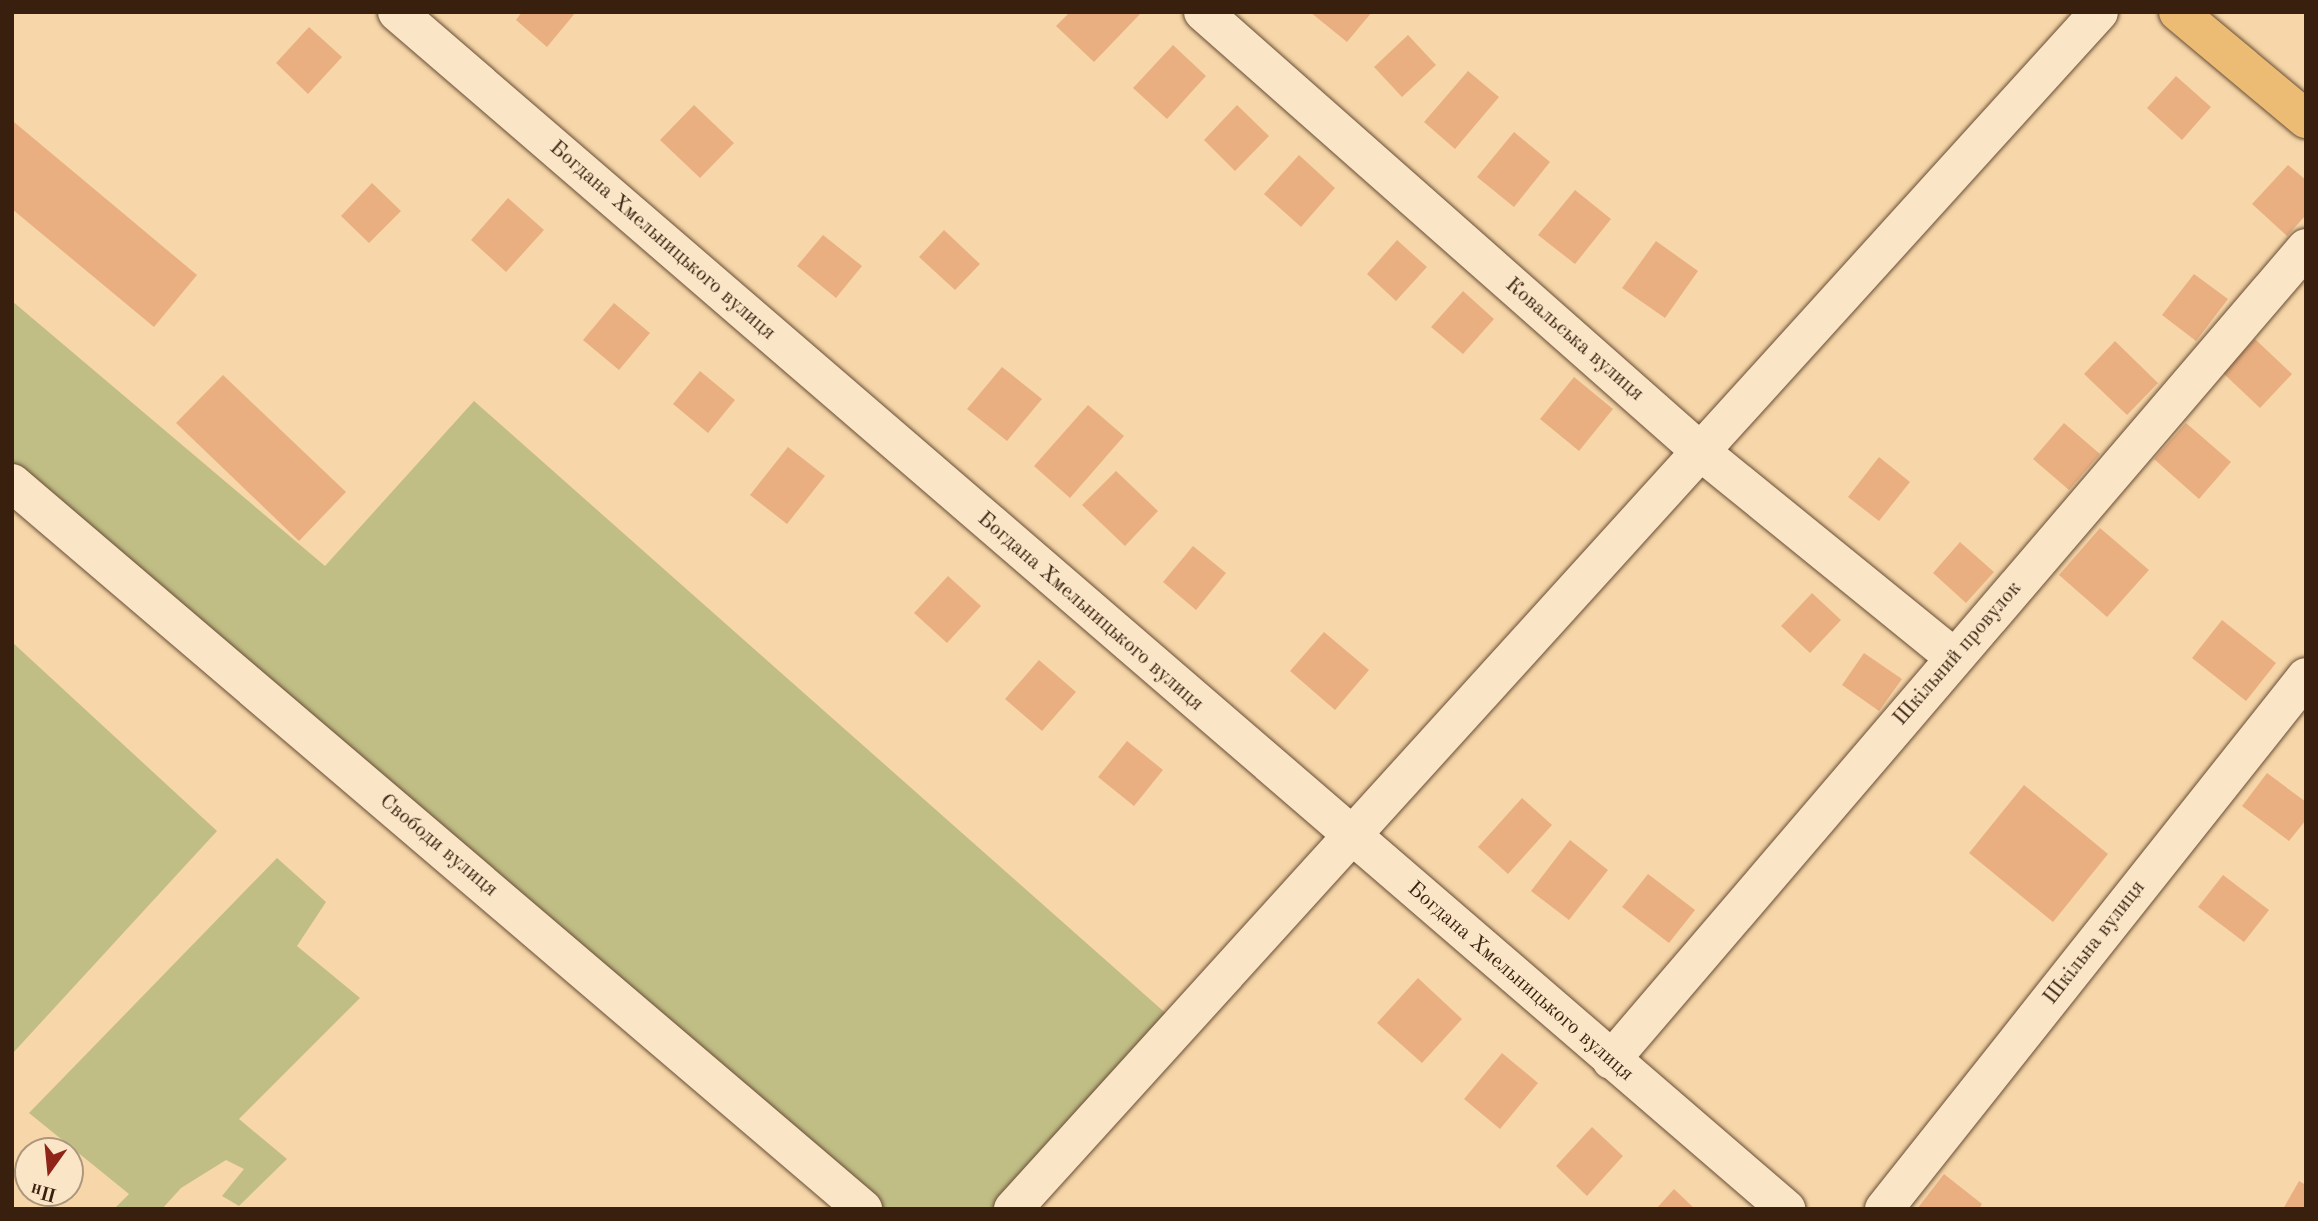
<!DOCTYPE html>
<html>
<head>
<meta charset="utf-8">
<style>
	body { margin:0 }
	#map { position:relative; width:2318px; height:1221px; overflow:hidden; background:#f7d7a9; font-family:"Old Standard TT",serif }
	div>[style] { position:absolute }
	[style*='--x'] { left:calc(var(--x)*1px); top:calc(var(--y)*1px); width:calc(var(--w)*1px); rotate:calc(var(--a)*1deg) }
	.green>* { inset:0; background:#c0bd85 }
	.building>* { inset:0; background:#eaaf81 }
	.roads { filter:drop-shadow(0 0 2px #684d35) drop-shadow(0 0 2px #684d35) }
	.street>* { height:38px; margin:-19px; padding:0 19px; transform-origin:19px; border-radius:19px; background:#fae5c7 }
	.secondary>* { height:38px; margin:-19px; padding:0 19px; transform-origin:19px; border-radius:19px; background:#fae5c7 }
	.primary>* { height:38px; margin:-19px; padding:0 19px; transform-origin:19px; border-radius:19px; background:#ecbc74 }
	span { translate:-50% -50%; white-space:nowrap; text-align:center; line-height:1.15; -webkit-text-stroke:5px #fae5c7; paint-order:stroke }
	.street-label { font-size:21px; color:#381f0e }
	.frame { position:absolute; inset:0; border:14px solid #381f0e; pointer-events:none }
	.north { position:absolute; left:14px; top:1137px; width:70px; height:70px; box-sizing:border-box; background:#fae5c7; border:2px solid #ac967d; border-radius:50%; rotate:195deg; font-size:19px; font-weight:700; line-height:28px; text-align:center; color:#381f0e }
	.north::after { content:''; display:block; margin:auto; width:24px; height:32px; background:#8f2418; clip-path:polygon(50% 0,100% 100%,50% 72%,0 100%) }
</style>
</head>
<body>
<div id="map">
	<div class="green">
		<i style="clip-path:polygon(12px 301px,325px 566px,474px 401px,1179px 1025px,1013px 1209px,863px 1209px,12px 483px)"></i>
		<i style="clip-path:polygon(12px 642px,217px 831px,12px 1054px)"></i>
		<i style="clip-path:polygon(277px 858px,326px 902px,297px 946px,360px 998px,239px 1119px,287px 1159px,239px 1206px,222px 1196px,244px 1169px,226px 1160px,181px 1188px,162px 1209px,114px 1209px,129px 1194px,29px 1113px)"></i>
	</div>
	<div class="building">
		<i style="clip-path:polygon(522px 12px,576px 12px,547px 47px,516px 20px)"></i>
		<i style="clip-path:polygon(1070px 12px,1142px 12px,1094px 62px,1056px 26px)"></i>
		<i style="clip-path:polygon(1310px 12px,1372px 12px,1347px 42px)"></i>
		<i style="clip-path:polygon(309px 27px,342px 57px,308px 94px,276px 63px)"></i>
		<i style="clip-path:polygon(1408px 35px,1436px 65px,1402px 97px,1374px 67px)"></i>
		<i style="clip-path:polygon(1173px 45px,1206px 76px,1167px 119px,1133px 88px)"></i>
		<i style="clip-path:polygon(1468px 71px,1499px 97px,1455px 149px,1424px 122px)"></i>
		<i style="clip-path:polygon(2176px 76px,2211px 107px,2182px 140px,2147px 108px)"></i>
		<i style="clip-path:polygon(694px 105px,734px 143px,700px 178px,660px 140px)"></i>
		<i style="clip-path:polygon(1237px 105px,1269px 136px,1235px 171px,1204px 140px)"></i>
		<i style="clip-path:polygon(14px 122px,197px 275px,154px 327px,12px 209px)"></i>
		<i style="clip-path:polygon(1514px 132px,1550px 162px,1514px 207px,1477px 177px)"></i>
		<i style="clip-path:polygon(1299px 155px,1335px 188px,1301px 227px,1264px 194px)"></i>
		<i style="clip-path:polygon(2288px 165px,2306px 180px,2306px 215px,2287px 236px,2252px 204px)"></i>
		<i style="clip-path:polygon(372px 183px,401px 211px,369px 243px,341px 216px)"></i>
		<i style="clip-path:polygon(1575px 190px,1611px 219px,1575px 264px,1538px 235px)"></i>
		<i style="clip-path:polygon(508px 198px,544px 230px,506px 272px,471px 240px)"></i>
		<i style="clip-path:polygon(944px 230px,980px 264px,955px 290px,919px 257px)"></i>
		<i style="clip-path:polygon(823px 235px,862px 266px,836px 298px,797px 266px)"></i>
		<i style="clip-path:polygon(1397px 240px,1427px 267px,1396px 301px,1367px 274px)"></i>
		<i style="clip-path:polygon(1656px 241px,1698px 271px,1665px 318px,1622px 288px)"></i>
		<i style="clip-path:polygon(2194px 274px,2228px 299px,2196px 341px,2162px 315px)"></i>
		<i style="clip-path:polygon(1463px 291px,1494px 319px,1463px 354px,1431px 327px)"></i>
		<i style="clip-path:polygon(614px 303px,650px 333px,619px 370px,583px 340px)"></i>
		<i style="clip-path:polygon(2255px 339px,2292px 374px,2260px 408px,2223px 373px)"></i>
		<i style="clip-path:polygon(2115px 341px,2158px 383px,2127px 415px,2084px 374px)"></i>
		<i style="clip-path:polygon(1002px 367px,1042px 399px,1007px 441px,967px 409px)"></i>
		<i style="clip-path:polygon(700px 371px,735px 400px,708px 433px,673px 404px)"></i>
		<i style="clip-path:polygon(223px 375px,346px 492px,299px 541px,176px 423px)"></i>
		<i style="clip-path:polygon(1574px 377px,1613px 409px,1579px 451px,1540px 419px)"></i>
		<i style="clip-path:polygon(1088px 405px,1124px 436px,1070px 498px,1034px 466px)"></i>
		<i style="clip-path:polygon(2064px 423px,2100px 454px,2069px 490px,2033px 459px)"></i>
		<i style="clip-path:polygon(2186px 423px,2231px 462px,2199px 499px,2154px 459px)"></i>
		<i style="clip-path:polygon(788px 447px,825px 476px,787px 524px,750px 495px)"></i>
		<i style="clip-path:polygon(1879px 457px,1910px 482px,1879px 521px,1848px 497px)"></i>
		<i style="clip-path:polygon(1116px 471px,1158px 511px,1125px 546px,1082px 505px)"></i>
		<i style="clip-path:polygon(2100px 528px,2149px 570px,2107px 617px,2059px 575px)"></i>
		<i style="clip-path:polygon(1960px 542px,1994px 572px,1966px 603px,1933px 573px)"></i>
		<i style="clip-path:polygon(1193px 546px,1226px 573px,1196px 610px,1163px 582px)"></i>
		<i style="clip-path:polygon(948px 576px,981px 606px,947px 643px,914px 613px)"></i>
		<i style="clip-path:polygon(1812px 593px,1841px 620px,1810px 653px,1781px 626px)"></i>
		<i style="clip-path:polygon(2222px 620px,2276px 663px,2246px 701px,2192px 658px)"></i>
		<i style="clip-path:polygon(1324px 632px,1369px 670px,1335px 710px,1290px 671px)"></i>
		<i style="clip-path:polygon(1864px 653px,1902px 679px,1879px 711px,1842px 685px)"></i>
		<i style="clip-path:polygon(1039px 660px,1076px 692px,1042px 731px,1005px 699px)"></i>
		<i style="clip-path:polygon(1127px 741px,1163px 770px,1134px 806px,1098px 777px)"></i>
		<i style="clip-path:polygon(2267px 773px,2306px 802px,2306px 820px,2289px 841px,2242px 806px)"></i>
		<i style="clip-path:polygon(2024px 785px,2108px 854px,2053px 922px,1969px 853px)"></i>
		<i style="clip-path:polygon(1522px 798px,1552px 825px,1508px 874px,1478px 847px)"></i>
		<i style="clip-path:polygon(1570px 840px,1608px 870px,1569px 920px,1531px 891px)"></i>
		<i style="clip-path:polygon(1648px 874px,1695px 910px,1669px 943px,1622px 907px)"></i>
		<i style="clip-path:polygon(2223px 875px,2269px 910px,2244px 942px,2198px 907px)"></i>
		<i style="clip-path:polygon(1418px 978px,1462px 1019px,1422px 1063px,1377px 1023px)"></i>
		<i style="clip-path:polygon(1502px 1053px,1538px 1083px,1500px 1129px,1464px 1099px)"></i>
		<i style="clip-path:polygon(1592px 1127px,1623px 1156px,1587px 1196px,1556px 1166px)"></i>
		<i style="clip-path:polygon(1944px 1174px,1982px 1204px,1979px 1209px,1917px 1209px)"></i>
		<i style="clip-path:polygon(2299px 1181px,2306px 1185px,2306px 1209px,2283px 1209px)"></i>
		<i style="clip-path:polygon(1674px 1189px,1695px 1209px,1656px 1209px)"></i>
	</div>
	<div class="roads">
		<div class="street">
			<i style="--x:397;--y:12;--w:1834;--a:40.75"></i>
			<i style="--x:1203;--y:12;--w:663;--a:41.45"></i>
			<i style="--x:1700;--y:451;--w:328;--a:39.1"></i>
			<i style="--x:12;--y:483;--w:1119;--a:40.47"></i>
			<i style="--x:1611;--y:1060;--w:1069;--a:-49.44"></i>
			<i style="--x:1884;--y:1209;--w:679;--a:-51.58"></i>
		</div>
		<div class="secondary">
			<i style="--x:1013;--y:1209;--w:1616;--a:-47.78"></i>
		</div>
		<div class="primary">
			<i style="--x:2178;--y:12;--w:167;--a:39.9"></i>
		</div>
	</div>
	<div class="street-label">
		<span style="left:662px;top:241px;rotate:41deg">Богдана Хмельницького вулиця</span>
		<span style="left:1574px;top:340px;rotate:41deg">Ковальська вулиця</span>
		<span style="left:1090px;top:612px;rotate:41deg">Богдана Хмельницького вулиця</span>
		<span style="left:1958px;top:654px;rotate:-49deg">Шкільний провулок</span>
		<span style="left:438px;top:846px;rotate:40deg">Свободи вулиця</span>
		<span style="left:2095px;top:943px;rotate:-52deg">Шкільна вулиця</span>
		<span style="left:1520px;top:982px;rotate:41deg">Богдана Хмельницького вулиця</span>
	</div>
	<div class="frame"></div>
	<div class="north">Пн</div>
</div>
</body>
</html>
